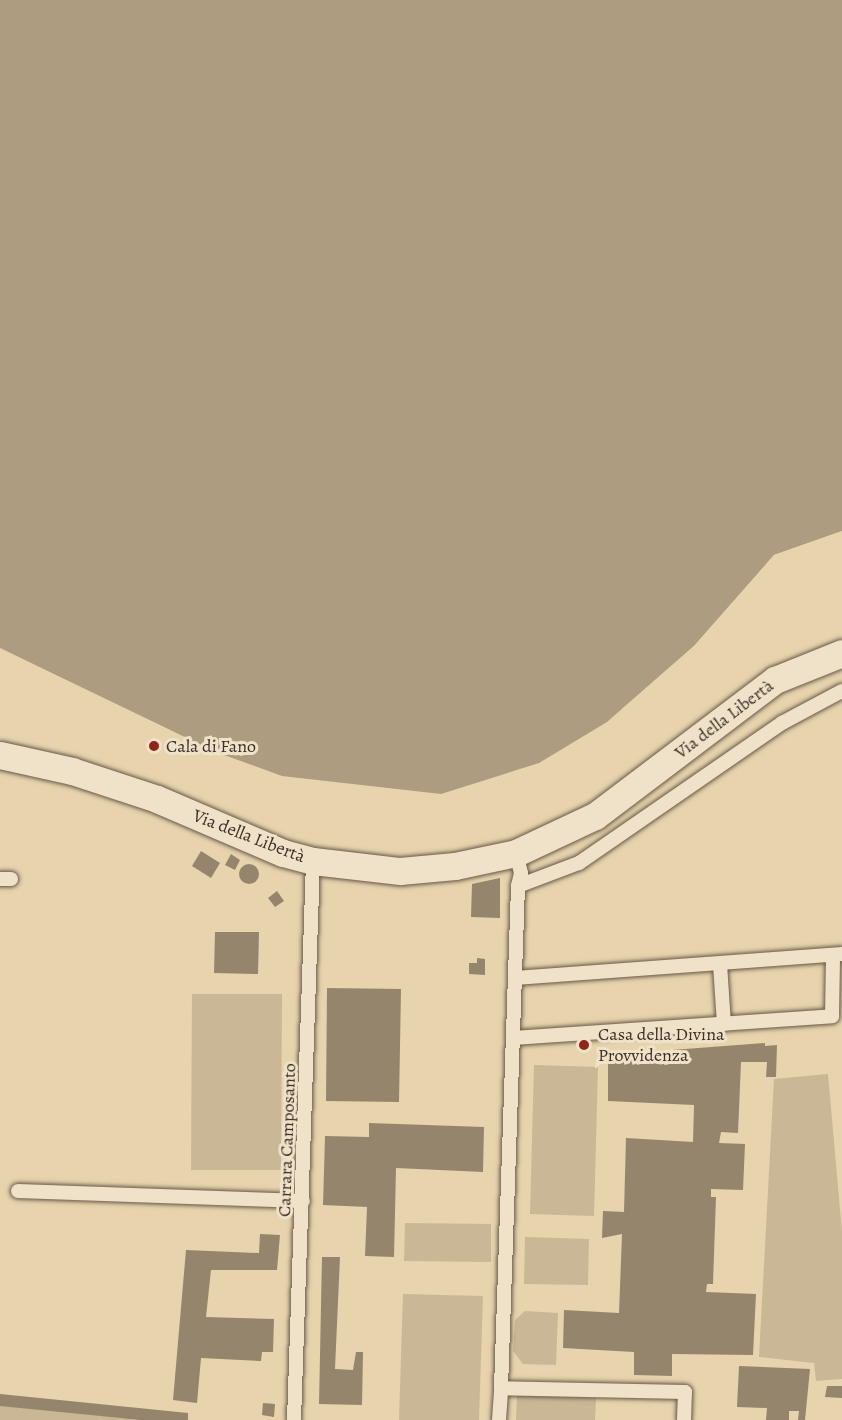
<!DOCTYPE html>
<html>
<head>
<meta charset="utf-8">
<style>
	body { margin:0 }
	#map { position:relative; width:842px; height:1420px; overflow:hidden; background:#e7d3ac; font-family:Alegreya,serif }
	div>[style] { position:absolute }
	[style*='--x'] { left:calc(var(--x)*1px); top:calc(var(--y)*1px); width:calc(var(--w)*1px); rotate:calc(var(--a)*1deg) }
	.green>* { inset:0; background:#cab795 }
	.water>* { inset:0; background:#ad9c7f }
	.pier>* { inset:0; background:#e7d3ac }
	.building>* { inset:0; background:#95856c }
	.round { border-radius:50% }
	.roads { filter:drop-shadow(0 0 2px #685948) drop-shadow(0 0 2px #685948) }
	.lane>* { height:14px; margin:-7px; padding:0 7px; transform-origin:7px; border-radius:7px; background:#efe2c9 }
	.street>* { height:27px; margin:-13.5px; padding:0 13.5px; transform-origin:13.5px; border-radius:13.5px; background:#efe2c9 }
	.dots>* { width:16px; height:16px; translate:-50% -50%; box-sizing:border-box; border:3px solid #efe2c9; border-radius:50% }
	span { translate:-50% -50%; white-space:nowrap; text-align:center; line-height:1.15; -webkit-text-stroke:6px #efe2c9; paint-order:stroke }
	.street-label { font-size:18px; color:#3d3027 }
	.poi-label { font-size:18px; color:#3d3027 }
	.left { translate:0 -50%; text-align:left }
</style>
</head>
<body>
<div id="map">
	<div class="green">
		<i style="clip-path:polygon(192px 994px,282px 994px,281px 1170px,191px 1170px)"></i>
		<i style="clip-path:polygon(534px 1065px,598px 1067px,594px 1216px,530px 1214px)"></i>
		<i style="clip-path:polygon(828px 1074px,842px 1232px,842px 1379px,816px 1381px,814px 1363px,759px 1357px,774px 1079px)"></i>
		<i style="clip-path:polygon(405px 1223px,491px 1224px,491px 1262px,404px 1261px)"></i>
		<i style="clip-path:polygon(525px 1237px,589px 1239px,588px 1285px,524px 1284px)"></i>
		<i style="clip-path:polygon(403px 1294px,483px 1296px,479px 1420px,399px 1420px)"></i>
		<i style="clip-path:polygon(525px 1311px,558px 1313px,556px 1365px,523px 1364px,513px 1351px,515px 1320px)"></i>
		<i style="clip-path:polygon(0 1394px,188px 1420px,0 1420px)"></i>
		<i style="clip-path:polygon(517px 1396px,596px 1398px,595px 1420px,516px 1420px)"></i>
	</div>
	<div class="water">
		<i style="clip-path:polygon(0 0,842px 0,842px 531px,774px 555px,694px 646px,607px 722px,539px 763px,441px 794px,282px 776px,216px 752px,0 648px)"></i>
	</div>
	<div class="pier">
		<i style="clip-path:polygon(842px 531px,776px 558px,696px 648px,607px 722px,694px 646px,774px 555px)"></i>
	</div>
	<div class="building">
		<i style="clip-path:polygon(201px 851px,220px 863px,211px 878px,192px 866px)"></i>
		<i style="clip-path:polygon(231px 854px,240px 860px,235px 870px,225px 865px)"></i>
		<i class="round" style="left:239px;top:864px;width:20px;height:20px"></i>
		<i style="clip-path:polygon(500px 878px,500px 918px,471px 917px,472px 884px)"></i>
		<i style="clip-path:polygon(277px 891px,284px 901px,275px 907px,268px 898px)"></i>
		<i style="clip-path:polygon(215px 932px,259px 932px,258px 974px,214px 973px)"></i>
		<i style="clip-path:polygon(477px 958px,485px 959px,485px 975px,469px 974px,469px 963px,477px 963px)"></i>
		<i style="clip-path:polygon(327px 988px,401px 989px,399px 1102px,326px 1101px)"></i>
		<i style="clip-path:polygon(765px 1043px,765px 1046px,777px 1045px,776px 1077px,766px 1077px,767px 1062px,741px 1062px,738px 1133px,721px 1132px,719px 1143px,745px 1144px,743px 1190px,711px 1189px,711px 1197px,716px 1197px,713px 1284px,707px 1284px,706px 1292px,756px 1294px,753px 1355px,672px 1354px,672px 1376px,634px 1375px,634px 1352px,563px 1348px,564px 1310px,619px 1313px,622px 1234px,602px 1238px,603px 1211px,624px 1212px,626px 1138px,693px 1142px,694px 1105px,608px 1101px,608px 1055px,672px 1058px,672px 1050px)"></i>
		<i style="clip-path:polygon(369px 1123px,484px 1127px,483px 1172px,396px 1168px,394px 1257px,365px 1256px,367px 1207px,323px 1205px,325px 1136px,369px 1137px)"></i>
		<i style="clip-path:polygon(260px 1234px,280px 1235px,277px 1270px,211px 1270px,206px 1317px,274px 1319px,273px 1352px,262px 1352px,261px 1361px,201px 1358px,197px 1403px,173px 1400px,186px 1250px,259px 1253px)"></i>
		<i style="clip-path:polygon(322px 1257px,340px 1257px,335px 1369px,353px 1370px,356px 1352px,363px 1352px,362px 1405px,319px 1404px)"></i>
		<i style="clip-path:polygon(739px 1366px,810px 1369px,805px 1420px,798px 1420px,799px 1411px,789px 1411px,789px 1420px,766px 1420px,767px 1408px,737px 1407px)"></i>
		<i style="clip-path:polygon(827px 1386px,842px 1386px,842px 1398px,825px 1397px)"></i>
		<i style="clip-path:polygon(0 1394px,188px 1413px,188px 1420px,141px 1420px,0 1406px)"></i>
		<i style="clip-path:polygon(263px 1403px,275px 1404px,274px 1417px,262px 1415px)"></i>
	</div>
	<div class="roads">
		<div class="lane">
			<i style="--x:516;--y:853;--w:21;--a:76"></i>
			<i style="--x:521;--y:873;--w:13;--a:103"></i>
			<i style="--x:0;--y:879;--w:11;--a:0"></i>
			<i style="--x:720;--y:964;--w:60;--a:86.2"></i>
			<i style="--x:515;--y:978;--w:328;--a:-4.2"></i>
			<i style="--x:513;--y:1038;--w:320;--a:-3.9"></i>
			<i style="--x:832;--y:1016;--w:59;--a:-89"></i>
			<i style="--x:18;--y:1191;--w:285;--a:2"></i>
			<i style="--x:294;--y:1420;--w:559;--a:-88.05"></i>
			<i style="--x:499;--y:1420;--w:32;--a:-86"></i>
			<i style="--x:684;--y:1420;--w:28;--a:-88"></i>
			<i style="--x:685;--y:1392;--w:184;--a:-178.8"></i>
			<i style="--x:501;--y:1388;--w:502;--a:-88.06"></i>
			<i style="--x:518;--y:886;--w:65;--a:-20.7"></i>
			<i style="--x:579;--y:863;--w:247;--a:-34.6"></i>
			<i style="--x:782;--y:723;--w:68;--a:-28.1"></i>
		</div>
		<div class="street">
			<i style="--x:0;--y:755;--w:74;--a:12.5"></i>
			<i style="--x:72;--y:771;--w:89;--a:18.2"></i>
			<i style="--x:157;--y:799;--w:137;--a:23.2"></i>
			<i style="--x:283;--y:853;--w:31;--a:15"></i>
			<i style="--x:313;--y:861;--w:88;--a:6.6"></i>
			<i style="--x:400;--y:871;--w:55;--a:-5.2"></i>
			<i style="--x:455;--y:866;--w:62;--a:-12"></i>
			<i style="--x:516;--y:853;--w:87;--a:-25.1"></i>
			<i style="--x:595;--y:816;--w:226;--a:-37.1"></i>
			<i style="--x:775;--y:680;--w:72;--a:-21.9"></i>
		</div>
	</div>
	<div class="dots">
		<i style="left:154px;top:746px;background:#8f2418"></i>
		<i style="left:584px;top:1045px;background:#8f2418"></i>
	</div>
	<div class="street-label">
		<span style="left:724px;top:719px;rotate:-37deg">Via della Libertà</span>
		<span style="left:249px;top:836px;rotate:21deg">Via della Libertà</span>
		<span style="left:287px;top:1140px;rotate:-88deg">Carrara Camposanto</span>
	</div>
	<div class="poi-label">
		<span class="left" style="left:166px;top:746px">Cala di Fano</span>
		<span class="left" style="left:598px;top:1045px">Casa della Divina<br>Provvidenza</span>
	</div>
</div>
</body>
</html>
